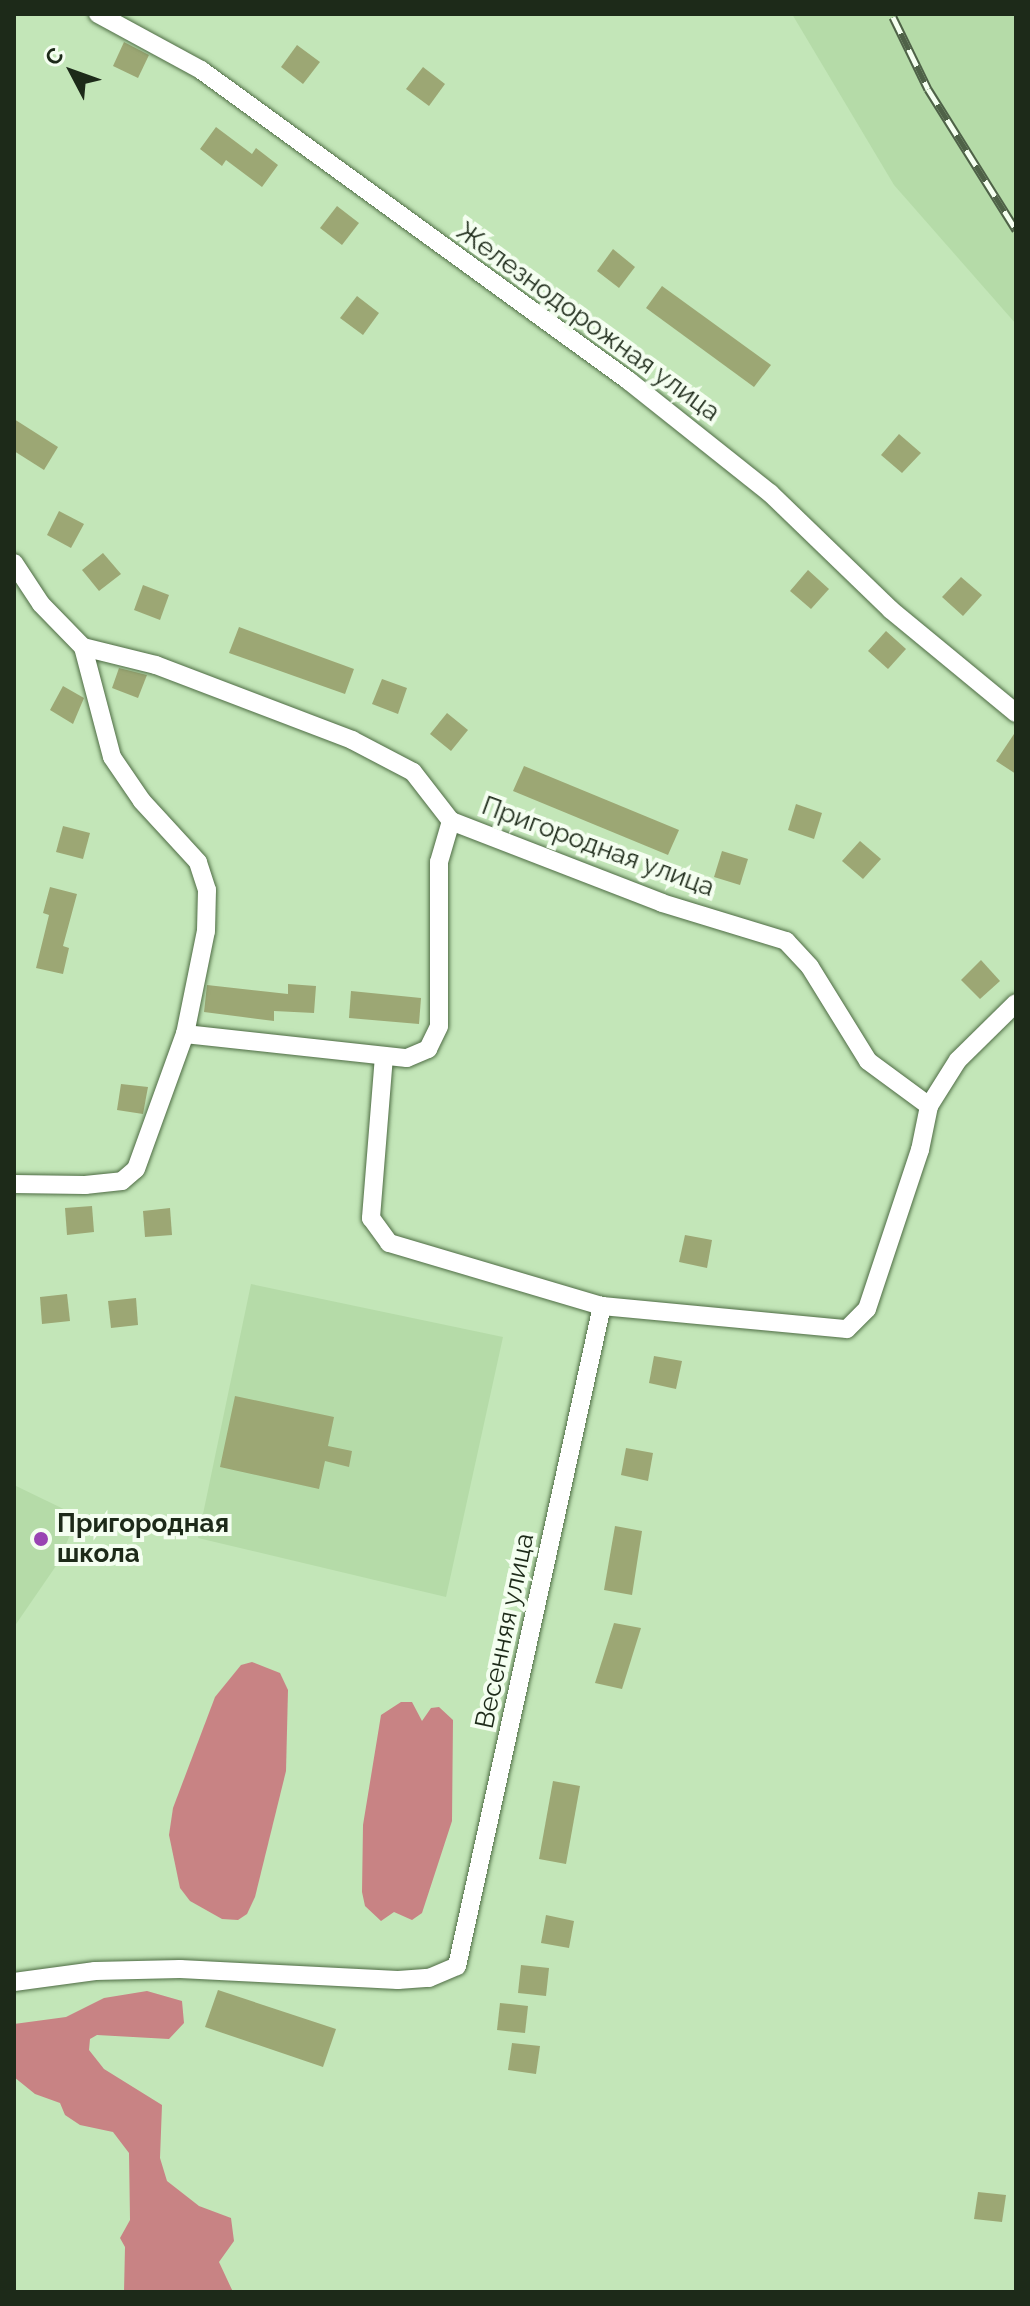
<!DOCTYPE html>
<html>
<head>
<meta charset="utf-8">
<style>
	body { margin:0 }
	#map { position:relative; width:1030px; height:2306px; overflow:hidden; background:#c3e6b8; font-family:Raleway,sans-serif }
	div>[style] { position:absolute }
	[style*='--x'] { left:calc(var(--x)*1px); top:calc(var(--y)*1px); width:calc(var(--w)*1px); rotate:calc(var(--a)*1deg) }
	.built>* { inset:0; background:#b5dba8 }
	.forest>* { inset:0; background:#c88384 }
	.building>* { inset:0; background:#9ca774 }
	.roads { filter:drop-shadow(0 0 2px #4e6c44) drop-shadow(0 0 2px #4e6c44) }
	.minor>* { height:18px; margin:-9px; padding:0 9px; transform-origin:9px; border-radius:9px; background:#fff }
	.rail>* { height:9px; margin-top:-4.5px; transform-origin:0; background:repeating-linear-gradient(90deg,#f4fef0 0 18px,#4f6248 0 36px); box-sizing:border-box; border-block:2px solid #4f6248 }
	.dots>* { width:22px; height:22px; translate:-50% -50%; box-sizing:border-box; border:4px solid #f4fef0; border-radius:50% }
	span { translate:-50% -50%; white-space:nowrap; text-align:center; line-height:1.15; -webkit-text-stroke:8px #f4fef0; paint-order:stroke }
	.street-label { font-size:26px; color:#1d2a19 }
	.poi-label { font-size:26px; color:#1d2a19; font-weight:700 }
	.left { translate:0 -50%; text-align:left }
	.frame { position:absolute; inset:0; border:16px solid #1d2a19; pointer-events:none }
	.north { position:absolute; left:32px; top:32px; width:80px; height:80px; -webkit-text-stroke:6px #f4fef0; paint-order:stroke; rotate:311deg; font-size:22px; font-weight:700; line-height:32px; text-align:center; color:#1d2a19 }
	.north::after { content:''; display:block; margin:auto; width:28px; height:36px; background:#1d2a19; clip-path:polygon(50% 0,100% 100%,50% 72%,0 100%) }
</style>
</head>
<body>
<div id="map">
	<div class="built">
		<i style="clip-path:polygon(792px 14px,1016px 14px,1016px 324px,894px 185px)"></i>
		<i style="clip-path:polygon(251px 1284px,503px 1337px,446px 1597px,198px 1538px)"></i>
		<i style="clip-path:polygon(14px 1485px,78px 1516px,58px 1563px,14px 1627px)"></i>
	</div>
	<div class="forest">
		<i style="clip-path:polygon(252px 1662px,280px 1673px,288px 1690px,286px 1771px,255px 1897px,247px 1914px,238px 1920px,222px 1919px,190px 1901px,180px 1888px,169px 1835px,173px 1808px,215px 1697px,241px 1665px)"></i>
		<i style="clip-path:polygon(401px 1702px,412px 1702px,422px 1721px,431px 1708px,439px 1707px,453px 1720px,452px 1821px,422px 1913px,412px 1920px,394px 1912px,381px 1921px,365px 1906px,362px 1892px,363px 1825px,381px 1715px)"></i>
		<i style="clip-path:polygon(147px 1991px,182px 2001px,184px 2023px,169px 2039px,97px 2035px,90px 2039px,89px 2050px,104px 2069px,162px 2105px,160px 2158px,167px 2181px,199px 2206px,231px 2218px,234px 2241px,219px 2262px,233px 2292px,124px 2292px,125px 2247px,120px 2238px,130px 2220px,129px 2153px,113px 2132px,80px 2125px,65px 2115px,60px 2103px,35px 2094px,14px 2077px,14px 2024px,66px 2017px,104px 1998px)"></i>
	</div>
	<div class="building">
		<i style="clip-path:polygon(124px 42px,149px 55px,138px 78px,113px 66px)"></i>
		<i style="clip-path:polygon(297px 45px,320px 62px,303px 84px,281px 67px)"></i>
		<i style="clip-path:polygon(423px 67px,445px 84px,429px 106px,406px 89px)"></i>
		<i style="clip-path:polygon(216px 127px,252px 154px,256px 148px,278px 165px,262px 187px,226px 160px,222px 166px,200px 149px)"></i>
		<i style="clip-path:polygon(337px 206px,359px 223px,342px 245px,320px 228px)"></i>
		<i style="clip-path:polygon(613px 249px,635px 267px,619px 288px,597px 271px)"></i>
		<i style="clip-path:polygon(662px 286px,771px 365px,754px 387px,646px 308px)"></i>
		<i style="clip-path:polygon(357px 296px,379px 313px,363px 335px,340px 318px)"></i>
		<i style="clip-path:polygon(14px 419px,58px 447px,44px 470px,14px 451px)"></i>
		<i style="clip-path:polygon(899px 434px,921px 453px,902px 473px,881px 455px)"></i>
		<i style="clip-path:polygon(59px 511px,84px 524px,71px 548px,47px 535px)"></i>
		<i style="clip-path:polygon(103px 553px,121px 574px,99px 591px,82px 570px)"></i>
		<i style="clip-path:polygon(808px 570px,829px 589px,811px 609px,790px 591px)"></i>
		<i style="clip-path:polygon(961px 577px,982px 595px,963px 616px,942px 597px)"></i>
		<i style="clip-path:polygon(143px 585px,169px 595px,160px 620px,134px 610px)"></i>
		<i style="clip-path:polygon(239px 627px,354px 669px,345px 694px,229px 653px)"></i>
		<i style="clip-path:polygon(886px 631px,906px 649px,888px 669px,868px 651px)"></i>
		<i style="clip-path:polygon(119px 668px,147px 675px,138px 698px,112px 688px)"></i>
		<i style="clip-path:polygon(382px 679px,407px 688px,398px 714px,372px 704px)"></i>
		<i style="clip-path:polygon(63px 686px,84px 698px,73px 724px,50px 710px)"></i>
		<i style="clip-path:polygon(447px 713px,468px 730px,451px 751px,430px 734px)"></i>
		<i style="clip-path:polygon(1016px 731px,1016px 774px,996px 761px)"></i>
		<i style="clip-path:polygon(524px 766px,679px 830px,668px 855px,513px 791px)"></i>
		<i style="clip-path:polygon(796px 804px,822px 813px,814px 839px,788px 830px)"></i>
		<i style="clip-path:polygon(63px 826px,90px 833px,83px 859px,56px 852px)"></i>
		<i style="clip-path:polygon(860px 841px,881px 859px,863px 879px,842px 861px)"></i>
		<i style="clip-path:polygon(722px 851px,748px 859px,740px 885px,714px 877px)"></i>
		<i style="clip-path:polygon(50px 887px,77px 894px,63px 946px,69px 948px,63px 974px,36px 968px,49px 915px,43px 913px)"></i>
		<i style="clip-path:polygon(981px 960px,1000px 981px,980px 999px,961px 980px)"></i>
		<i style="clip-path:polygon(288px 984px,316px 986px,314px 1013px,274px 1011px,274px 1021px,204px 1012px,207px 985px,288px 994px)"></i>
		<i style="clip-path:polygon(351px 991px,421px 998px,419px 1024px,349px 1018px)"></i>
		<i style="clip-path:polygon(121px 1084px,148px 1087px,143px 1114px,117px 1110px)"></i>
		<i style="clip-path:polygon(92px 1206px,94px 1232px,67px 1235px,65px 1208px)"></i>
		<i style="clip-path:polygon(170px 1208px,172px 1235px,145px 1237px,143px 1211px)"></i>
		<i style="clip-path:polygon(685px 1235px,712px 1240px,707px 1268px,679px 1262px)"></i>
		<i style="clip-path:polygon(67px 1294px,70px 1321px,42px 1324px,40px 1297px)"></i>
		<i style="clip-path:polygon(136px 1298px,138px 1325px,111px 1328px,108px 1301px)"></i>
		<i style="clip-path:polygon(654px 1356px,682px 1361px,676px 1389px,649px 1383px)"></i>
		<i style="clip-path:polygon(235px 1396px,334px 1417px,328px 1446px,352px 1451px,349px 1467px,325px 1461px,319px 1489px,220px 1467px)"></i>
		<i style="clip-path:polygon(626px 1448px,653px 1453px,648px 1481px,621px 1475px)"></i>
		<i style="clip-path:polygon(615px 1526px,642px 1531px,632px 1595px,604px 1590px)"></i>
		<i style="clip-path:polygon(614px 1623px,641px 1628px,622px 1689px,595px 1683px)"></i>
		<i style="clip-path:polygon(553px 1781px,580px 1786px,566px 1864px,539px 1859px)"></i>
		<i style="clip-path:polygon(546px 1915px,574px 1921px,569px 1948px,541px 1943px)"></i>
		<i style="clip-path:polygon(521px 1965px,549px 1968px,546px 1996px,518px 1993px)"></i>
		<i style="clip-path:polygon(218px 1990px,336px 2029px,323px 2067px,205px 2027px)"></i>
		<i style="clip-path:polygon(500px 2003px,528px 2006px,525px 2033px,497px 2030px)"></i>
		<i style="clip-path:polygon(512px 2043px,540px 2046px,536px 2074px,508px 2070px)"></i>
		<i style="clip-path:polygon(978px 2192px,1006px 2195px,1002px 2222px,974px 2219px)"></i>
	</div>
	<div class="roads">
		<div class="minor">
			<i style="--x:98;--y:14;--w:117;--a:28.5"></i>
			<i style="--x:201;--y:70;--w:529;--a:36"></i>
			<i style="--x:629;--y:381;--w:180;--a:38.5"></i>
			<i style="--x:770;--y:493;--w:168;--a:44"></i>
			<i style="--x:891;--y:610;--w:162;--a:39.5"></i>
			<i style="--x:14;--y:563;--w:49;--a:56.6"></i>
			<i style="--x:41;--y:604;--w:60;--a:45.7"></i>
			<i style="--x:83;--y:647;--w:75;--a:13.9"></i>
			<i style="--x:156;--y:665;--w:210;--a:20.9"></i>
			<i style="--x:352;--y:740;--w:69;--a:27.7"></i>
			<i style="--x:413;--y:772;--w:62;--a:52.2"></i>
			<i style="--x:451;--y:821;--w:226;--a:21.2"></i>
			<i style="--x:662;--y:903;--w:130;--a:17"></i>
			<i style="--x:786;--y:941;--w:35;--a:47"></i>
			<i style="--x:810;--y:967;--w:110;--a:58.3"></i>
			<i style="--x:868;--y:1061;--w:76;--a:36.4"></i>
			<i style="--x:185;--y:1034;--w:223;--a:6.2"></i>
			<i style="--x:407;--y:1058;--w:23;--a:-23"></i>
			<i style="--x:428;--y:1049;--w:25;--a:-64"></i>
			<i style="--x:439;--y:1026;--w:164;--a:-90"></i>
			<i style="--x:439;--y:862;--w:43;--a:-73.7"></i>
			<i style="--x:384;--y:1056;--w:163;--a:94.6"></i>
			<i style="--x:371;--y:1218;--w:31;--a:54"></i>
			<i style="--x:389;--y:1243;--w:222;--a:16.5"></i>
			<i style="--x:602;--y:1306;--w:246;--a:5.4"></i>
			<i style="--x:847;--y:1329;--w:28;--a:-45"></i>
			<i style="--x:867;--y:1309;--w:168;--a:-71.6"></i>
			<i style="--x:920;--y:1150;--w:45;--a:-78.4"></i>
			<i style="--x:929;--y:1106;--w:54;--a:-57.8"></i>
			<i style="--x:958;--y:1060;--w:81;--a:-44.5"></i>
			<i style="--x:14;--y:1184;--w:71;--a:0.8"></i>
			<i style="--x:85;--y:1185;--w:37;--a:-6"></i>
			<i style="--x:122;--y:1181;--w:18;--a:-41"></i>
			<i style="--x:136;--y:1169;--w:144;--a:-70.1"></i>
			<i style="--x:185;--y:1034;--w:105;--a:-78.5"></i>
			<i style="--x:206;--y:931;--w:41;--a:-88.6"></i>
			<i style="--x:207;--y:890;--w:29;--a:-108"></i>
			<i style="--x:198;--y:862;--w:83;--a:-132.6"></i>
			<i style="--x:142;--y:801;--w:53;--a:-124.3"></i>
			<i style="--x:112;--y:757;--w:114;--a:-104.8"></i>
			<i style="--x:14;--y:1982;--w:82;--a:-7.7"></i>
			<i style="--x:95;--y:1971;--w:85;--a:-1.3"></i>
			<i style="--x:180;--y:1969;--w:218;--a:2.9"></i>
			<i style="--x:398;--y:1980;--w:31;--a:-4"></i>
			<i style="--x:429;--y:1978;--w:30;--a:-23"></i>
			<i style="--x:457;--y:1966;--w:676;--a:-77.61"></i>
		</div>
	</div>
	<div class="rail">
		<i style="--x:893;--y:17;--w:80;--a:64.1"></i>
		<i style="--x:928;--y:89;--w:166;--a:58"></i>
	</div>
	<div class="dots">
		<i style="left:41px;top:1539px;background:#9944b2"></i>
	</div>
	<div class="street-label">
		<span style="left:588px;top:322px;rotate:36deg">Железнодорожная улица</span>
		<span style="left:598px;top:847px;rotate:20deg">Пригородная улица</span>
		<span style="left:505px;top:1631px;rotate:-78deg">Весенняя улица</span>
	</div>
	<div class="poi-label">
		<span class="left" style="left:57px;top:1539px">Пригородная<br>школа</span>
	</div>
	<div class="frame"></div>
	<div class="north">С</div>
</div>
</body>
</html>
